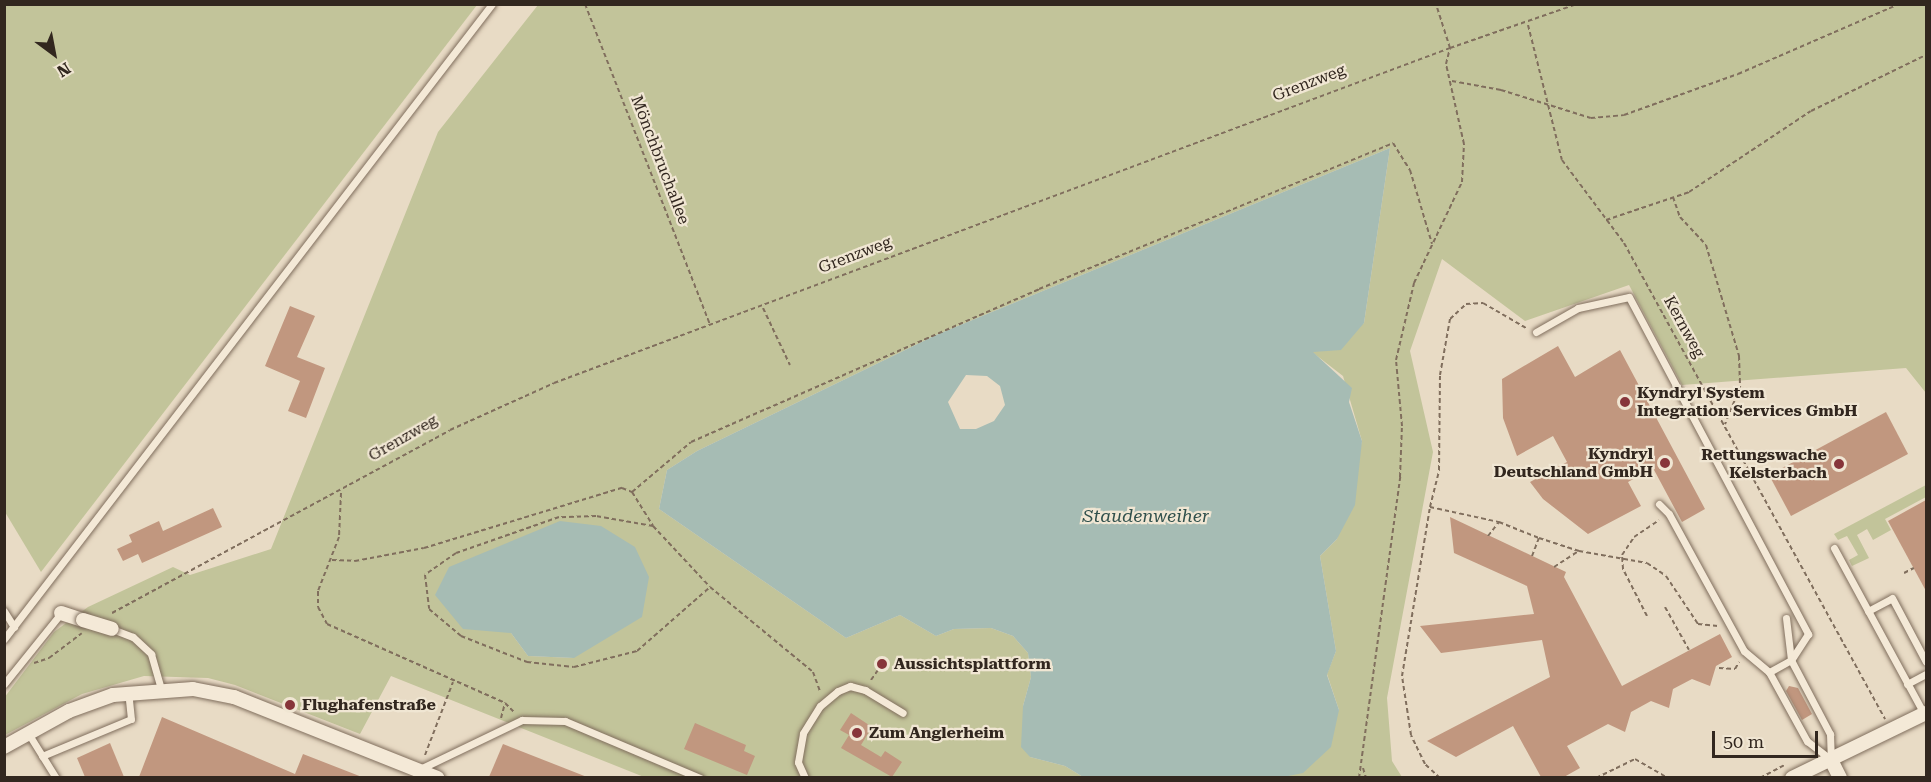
<!DOCTYPE html>
<html>
<head>
<meta charset="utf-8">
<style>
	body { margin:0 }
	#map { position:relative; width:1931px; height:782px; overflow:hidden; background:#e8dbc5; font-family:"Roboto Serif",serif }
	div>[style] { position:absolute }
	[style*='--x'] { left:calc(var(--x)*1px); top:calc(var(--y)*1px); width:calc(var(--w)*1px); rotate:calc(var(--a)*1deg) }
	.green>* { inset:0; background:#c2c49a }
	.water>* { inset:0; background:#a6bcb4 }
	.building>* { inset:0; background:#c1977f }
	.path>* { height:2px; margin-top:-1px; transform-origin:0; background:repeating-linear-gradient(90deg,#806e5d 0 4.5px,transparent 0 7.5px) }
	.roads { filter:drop-shadow(0 0 2px #806e5d) drop-shadow(0 0 2px #806e5d) }
	.lane>* { height:7px; margin:-3.5px; padding:0 3.5px; transform-origin:3.5px; border-radius:3.5px; background:#f4e9d7 }
	.street>* { height:14px; margin:-7px; padding:0 7px; transform-origin:7px; border-radius:7px; background:#f4e9d7 }
	.bridges { filter:drop-shadow(0 0 2px #806e5d) drop-shadow(0 0 2px #806e5d) }
	.street-bridge>* { height:14px; margin:-7px; padding:0 7px; transform-origin:7px; border-radius:7px; background:#f4e9d7 }
	.dots>* { width:16px; height:16px; translate:-50% -50%; box-sizing:border-box; border:3px solid #f0e6d3; border-radius:50% }
	span { translate:-50% -50%; white-space:nowrap; text-align:center; line-height:1.15; -webkit-text-stroke:4.5px #f0e6d3; paint-order:stroke }
	.street-label { font-size:16px; color:#32271f }
	.poi-label { font-size:16px; color:#32271f; font-weight:700 }
	.left { translate:0 -50%; text-align:left }
	.right { translate:-100% -50%; text-align:right }
	.water-label { font-size:18px; color:#30504c; font-style:italic }
	.frame { position:absolute; inset:0; border:6px solid #32271f; pointer-events:none }
	.north { position:absolute; left:24px; top:24px; width:60px; height:60px; -webkit-text-stroke:4px #f0e6d3; paint-order:stroke; rotate:148deg; font-size:16px; font-weight:700; line-height:24px; text-align:center; color:#32271f }
	.north::after { content:''; display:block; margin:auto; width:21px; height:27px; background:#32271f; clip-path:polygon(50% 0,100% 100%,50% 72%,0 100%) }
	.scale { position:absolute; left:1712px; top:731px; width:106px; height:27px; box-sizing:border-box; border:3px solid #32271f; border-top:0; padding-left:8px; font-size:18px; line-height:21px; white-space:nowrap; color:#32271f; -webkit-text-stroke:4px #f0e6d3; paint-order:stroke }
</style>
</head>
<body>
<div id="map">
	<div class="green">
		<i style="clip-path:polygon(5px 4px,477px 5px,41px 572px,5px 512px)"></i>
		<i style="clip-path:polygon(evenodd,538px 5px,1926px 5px,1926px 393px,1906px 368px,1682px 385px,1629px 285px,1525px 321px,1442px 259px,1410px 351px,1433px 452px,1387px 698px,1392px 761px,1402px 777px,1278px 777px,1339px 710px,1327px 674px,1336px 651px,1320px 556px,1337px 539px,1362px 441px,1343px 376px,1312px 352px,1364px 323px,1390px 148px,936px 335px,697px 451px,667px 470px,659px 509px,846px 638px,900px 615px,936px 636px,954px 629px,991px 628px,1013px 636px,1028px 653px,1031px 677px,1023px 706px,1030px 757px,1065px 766px,1083px 777px,644px 777px,391px 676px,360px 734px,235px 685px,208px 678px,144px 676px,82px 694px,5px 735px,4px 698px,54px 632px,88px 607px,173px 567px,190px 575px,271px 549px,438px 132px,538px 5px,511px 633px,574px 658px,528px 656px,511px 633px)"></i>
		<i style="clip-path:polygon(1926px 485px,1926px 497px,1885px 519px,1891px 530px,1873px 540px,1867px 529px,1857px 535px,1869px 558px,1852px 566px,1849px 560px,1858px 555px,1847px 536px,1838px 540px,1834px 534px)"></i>
	</div>
	<div class="water">
		<i style="clip-path:polygon(evenodd,1390px 148px,1364px 323px,1341px 350px,1313px 352px,1352px 388px,1349px 402px,1362px 441px,1355px 505px,1337px 539px,1320px 556px,1336px 651px,1327px 675px,1339px 710px,1331px 747px,1303px 773px,1278px 778px,1083px 777px,1065px 766px,1030px 757px,1021px 747px,1023px 706px,1031px 677px,1028px 653px,1013px 636px,991px 628px,954px 629px,936px 636px,900px 615px,846px 638px,659px 509px,667px 470px,697px 451px,936px 335px,1390px 148px,966px 375px,987px 376px,1000px 386px,1005px 405px,994px 421px,976px 429px,960px 429px,948px 402px,966px 375px)"></i>
		<i style="clip-path:polygon(560px 521px,601px 526px,635px 547px,649px 577px,642px 617px,574px 658px,528px 656px,511px 633px,463px 629px,435px 595px,449px 567px)"></i>
	</div>
	<div class="building">
		<i style="clip-path:polygon(290px 306px,315px 316px,297px 357px,325px 368px,306px 418px,288px 411px,300px 381px,265px 366px)"></i>
		<i style="clip-path:polygon(1558px 346px,1575px 377px,1620px 350px,1705px 509px,1682px 522px,1653px 468px,1628px 482px,1641px 506px,1588px 534px,1543px 499px,1530px 482px,1567px 462px,1553px 436px,1517px 456px,1503px 418px,1502px 379px)"></i>
		<i style="clip-path:polygon(1886px 412px,1908px 454px,1791px 516px,1769px 475px)"></i>
		<i style="clip-path:polygon(1926px 500px,1926px 591px,1888px 521px)"></i>
		<i style="clip-path:polygon(213px 508px,222px 527px,142px 563px,138px 554px,123px 561px,117px 549px,132px 542px,129px 535px,159px 521px,163px 531px)"></i>
		<i style="clip-path:polygon(1450px 517px,1566px 572px,1564px 577px,1622px 686px,1720px 634px,1732px 657px,1716px 666px,1710px 686px,1692px 679px,1673px 689px,1669px 708px,1651px 701px,1631px 712px,1625px 732px,1608px 724px,1567px 746px,1580px 768px,1564px 777px,1541px 777px,1513px 726px,1456px 757px,1427px 741px,1550px 677px,1542px 640px,1441px 653px,1420px 626px,1534px 614px,1527px 586px,1454px 553px)"></i>
		<i style="clip-path:polygon(1789px 686px,1798px 688px,1812px 714px,1802px 720px,1786px 691px)"></i>
		<i style="clip-path:polygon(851px 713px,872px 727px,861px 745px,881px 757px,885px 751px,902px 762px,892px 777px,841px 748px,849px 735px,840px 730px)"></i>
		<i style="clip-path:polygon(162px 717px,295px 774px,303px 754px,362px 777px,139px 777px)"></i>
		<i style="clip-path:polygon(695px 723px,746px 745px,744px 751px,755px 756px,747px 775px,684px 749px)"></i>
		<i style="clip-path:polygon(110px 743px,124px 777px,85px 777px,77px 758px)"></i>
		<i style="clip-path:polygon(503px 744px,587px 777px,489px 777px)"></i>
	</div>
	<div class="path">
		<i style="--x:585;--y:4;--w:344;--a:68.7"></i>
		<i style="--x:1528;--y:25;--w:139;--a:75.9"></i>
		<i style="--x:1562;--y:160;--w:104;--a:53.2"></i>
		<i style="--x:1624;--y:243;--w:543;--a:61.26"></i>
		<i style="--x:1926;--y:56;--w:33;--a:-90"></i>
		<i style="--x:1452;--y:81;--w:50;--a:10.4"></i>
		<i style="--x:1501;--y:90;--w:94;--a:17.3"></i>
		<i style="--x:1591;--y:118;--w:33;--a:-5"></i>
		<i style="--x:1624;--y:115;--w:121;--a:-19.8"></i>
		<i style="--x:1738;--y:74;--w:176;--a:-23.5"></i>
		<i style="--x:1673;--y:197;--w:21;--a:71"></i>
		<i style="--x:1680;--y:217;--w:38;--a:47"></i>
		<i style="--x:1706;--y:245;--w:116;--a:73.4"></i>
		<i style="--x:1739;--y:356;--w:31;--a:88"></i>
		<i style="--x:1740;--y:387;--w:40;--a:112"></i>
		<i style="--x:1606;--y:220;--w:88;--a:-18.6"></i>
		<i style="--x:1689;--y:192;--w:146;--a:-33.6"></i>
		<i style="--x:1811;--y:111;--w:128;--a:-26"></i>
		<i style="--x:763;--y:308;--w:63;--a:64.7"></i>
		<i style="--x:632;--y:492;--w:77;--a:-40.3"></i>
		<i style="--x:691;--y:442;--w:380;--a:-23.7"></i>
		<i style="--x:1039;--y:289;--w:383;--a:-22.4"></i>
		<i style="--x:1393;--y:143;--w:32;--a:58"></i>
		<i style="--x:1410;--y:170;--w:77;--a:73.4"></i>
		<i style="--x:341;--y:493;--w:44;--a:92.6"></i>
		<i style="--x:339;--y:537;--w:58;--a:111.3"></i>
		<i style="--x:318;--y:591;--w:16;--a:90"></i>
		<i style="--x:318;--y:607;--w:19;--a:62"></i>
		<i style="--x:327;--y:624;--w:195;--a:23.9"></i>
		<i style="--x:505;--y:703;--w:13;--a:45"></i>
		<i style="--x:1430;--y:507;--w:38;--a:-76"></i>
		<i style="--x:1439;--y:470;--w:95;--a:-89.4"></i>
		<i style="--x:1440;--y:375;--w:57;--a:-79.9"></i>
		<i style="--x:1450;--y:319;--w:22;--a:-43"></i>
		<i style="--x:1466;--y:304;--w:17;--a:-3"></i>
		<i style="--x:1483;--y:303;--w:50;--a:30.2"></i>
		<i style="--x:653;--y:526;--w:58;--a:-170"></i>
		<i style="--x:596;--y:516;--w:37;--a:178"></i>
		<i style="--x:559;--y:517;--w:109;--a:160.7"></i>
		<i style="--x:456;--y:553;--w:38;--a:145"></i>
		<i style="--x:425;--y:575;--w:34;--a:83"></i>
		<i style="--x:429;--y:609;--w:42;--a:40.2"></i>
		<i style="--x:461;--y:636;--w:71;--a:21.5"></i>
		<i style="--x:527;--y:662;--w:47;--a:6.1"></i>
		<i style="--x:574;--y:667;--w:65;--a:-14.3"></i>
		<i style="--x:637;--y:651;--w:96;--a:-41.2"></i>
		<i style="--x:1488;--y:536;--w:18;--a:-52"></i>
		<i style="--x:1499;--y:522;--w:43;--a:21.8"></i>
		<i style="--x:1532;--y:556;--w:19;--a:-69"></i>
		<i style="--x:1539;--y:538;--w:42;--a:18"></i>
		<i style="--x:332;--y:560;--w:23;--a:2"></i>
		<i style="--x:355;--y:561;--w:70;--a:-10.7"></i>
		<i style="--x:424;--y:548;--w:207;--a:-16.9"></i>
		<i style="--x:622;--y:488;--w:11;--a:22"></i>
		<i style="--x:632;--y:492;--w:40;--a:58"></i>
		<i style="--x:653;--y:526;--w:83;--a:46.9"></i>
		<i style="--x:710;--y:587;--w:134;--a:39.5"></i>
		<i style="--x:813;--y:672;--w:20;--a:70"></i>
		<i style="--x:1554;--y:567;--w:30;--a:-33"></i>
		<i style="--x:1579;--y:551;--w:69;--a:10"></i>
		<i style="--x:1647;--y:563;--w:23;--a:34"></i>
		<i style="--x:1666;--y:576;--w:58;--a:56.3"></i>
		<i style="--x:1698;--y:624;--w:20;--a:6"></i>
		<i style="--x:1904;--y:573;--w:11;--a:-27"></i>
		<i style="--x:1665;--y:607;--w:49;--a:60.8"></i>
		<i style="--x:112;--y:613;--w:384;--a:-28.4"></i>
		<i style="--x:450;--y:430;--w:114;--a:-24.3"></i>
		<i style="--x:554;--y:383;--w:957;--a:-20.5"></i>
		<i style="--x:1450;--y:48;--w:134;--a:-19.1"></i>
		<i style="--x:1647;--y:616;--w:53;--a:-117.1"></i>
		<i style="--x:1623;--y:569;--w:14;--a:-94"></i>
		<i style="--x:1622;--y:555;--w:22;--a:-56"></i>
		<i style="--x:1634;--y:537;--w:30;--a:-34"></i>
		<i style="--x:34;--y:663;--w:16;--a:-18"></i>
		<i style="--x:49;--y:658;--w:41;--a:-37.1"></i>
		<i style="--x:1719;--y:668;--w:16;--a:4"></i>
		<i style="--x:1735;--y:669;--w:8;--a:-60"></i>
		<i style="--x:871;--y:680;--w:19;--a:-55"></i>
		<i style="--x:501;--y:718;--w:16;--a:-75"></i>
		<i style="--x:425;--y:755;--w:78;--a:-69"></i>
		<i style="--x:1363;--y:768;--w:10;--a:73"></i>
		<i style="--x:1359;--y:778;--w:304;--a:-82.2"></i>
		<i style="--x:1400;--y:477;--w:51;--a:-87.8"></i>
		<i style="--x:1402;--y:426;--w:66;--a:-95.2"></i>
		<i style="--x:1396;--y:360;--w:79;--a:-76.8"></i>
		<i style="--x:1414;--y:283;--w:112;--a:-64.6"></i>
		<i style="--x:1462;--y:182;--w:38;--a:-87"></i>
		<i style="--x:1464;--y:144;--w:82;--a:-102.7"></i>
		<i style="--x:1446;--y:64;--w:16;--a:-76"></i>
		<i style="--x:1450;--y:48;--w:46;--a:-107.7"></i>
		<i style="--x:1440;--y:778;--w:21;--a:-137"></i>
		<i style="--x:1425;--y:764;--w:32;--a:-116"></i>
		<i style="--x:1411;--y:735;--w:60;--a:-98.7"></i>
		<i style="--x:1402;--y:676;--w:171;--a:-80.6"></i>
		<i style="--x:1430;--y:507;--w:71;--a:12.3"></i>
		<i style="--x:1596;--y:778;--w:43;--a:-26"></i>
		<i style="--x:1635;--y:759;--w:38;--a:30"></i>
		<i style="--x:1760;--y:778;--w:27;--a:-28"></i>
	</div>
	<div class="roads">
		<div class="lane">
			<i style="--x:1536;--y:332;--w:48;--a:-29.7"></i>
			<i style="--x:1578;--y:308;--w:52;--a:-12.2"></i>
			<i style="--x:1629;--y:297;--w:382;--a:62"></i>
			<i style="--x:1808;--y:634;--w:31;--a:123"></i>
			<i style="--x:1791;--y:660;--w:25;--a:151"></i>
			<i style="--x:1659;--y:504;--w:14;--a:45"></i>
			<i style="--x:1669;--y:514;--w:156;--a:61.3"></i>
			<i style="--x:1744;--y:651;--w:33;--a:40"></i>
			<i style="--x:1769;--y:672;--w:79;--a:61.2"></i>
			<i style="--x:1807;--y:741;--w:31;--a:38"></i>
			<i style="--x:1834;--y:548;--w:189;--a:61.5"></i>
			<i style="--x:4;--y:611;--w:19;--a:58"></i>
			<i style="--x:1868;--y:611;--w:27;--a:-28"></i>
			<i style="--x:1892;--y:598;--w:72;--a:62"></i>
			<i style="--x:1786;--y:618;--w:42;--a:83.2"></i>
			<i style="--x:1791;--y:660;--w:84;--a:62.2"></i>
			<i style="--x:1830;--y:734;--w:26;--a:88"></i>
			<i style="--x:112;--y:629;--w:22;--a:21"></i>
			<i style="--x:133;--y:637;--w:25;--a:43"></i>
			<i style="--x:151;--y:654;--w:35;--a:74"></i>
			<i style="--x:4;--y:639;--w:801;--a:-52.46"></i>
			<i style="--x:4;--y:684;--w:91;--a:-51.2"></i>
			<i style="--x:1907;--y:684;--w:21;--a:-28"></i>
			<i style="--x:28;--y:733;--w:53;--a:58.1"></i>
			<i style="--x:42;--y:756;--w:96;--a:-22.6"></i>
			<i style="--x:131;--y:719;--w:27;--a:-96"></i>
			<i style="--x:420;--y:769;--w:113;--a:-25.7"></i>
			<i style="--x:522;--y:720;--w:43;--a:1.3"></i>
			<i style="--x:565;--y:721;--w:147;--a:22.9"></i>
			<i style="--x:805;--y:778;--w:17;--a:-114"></i>
			<i style="--x:798;--y:762;--w:29;--a:-80"></i>
			<i style="--x:803;--y:733;--w:32;--a:-58"></i>
			<i style="--x:820;--y:706;--w:23;--a:-40"></i>
			<i style="--x:838;--y:691;--w:13;--a:-23"></i>
			<i style="--x:850;--y:686;--w:16;--a:15"></i>
			<i style="--x:865;--y:690;--w:44;--a:31.2"></i>
		</div>
		<div class="street">
			<i style="--x:61;--y:613;--w:23;--a:18"></i>
			<i style="--x:4;--y:747;--w:74;--a:-29"></i>
			<i style="--x:69;--y:711;--w:47;--a:-20"></i>
			<i style="--x:113;--y:695;--w:80;--a:-4.3"></i>
			<i style="--x:193;--y:689;--w:42;--a:11"></i>
			<i style="--x:234;--y:697;--w:219;--a:21.7"></i>
			<i style="--x:1831;--y:760;--w:20;--a:63"></i>
			<i style="--x:1792;--y:778;--w:149;--a:-25.9"></i>
		</div>
	</div>
	<div class="bridges">
		<div class="street-bridge">
			<i style="--x:83;--y:620;--w:30;--a:17"></i>
		</div>
	</div>
	<div class="dots">
		<i style="left:1625px;top:402px;background:#87353a"></i>
		<i style="left:1665px;top:463px;background:#87353a"></i>
		<i style="left:1839px;top:464px;background:#87353a"></i>
		<i style="left:882px;top:664px;background:#87353a"></i>
		<i style="left:290px;top:705px;background:#87353a"></i>
		<i style="left:857px;top:733px;background:#87353a"></i>
	</div>
	<div class="street-label">
		<span style="left:1309px;top:83px;rotate:-21deg">Grenzweg</span>
		<span style="left:660px;top:160px;rotate:69deg">Mönchbruchallee</span>
		<span style="left:855px;top:255px;rotate:-21deg">Grenzweg</span>
		<span style="left:1684px;top:327px;rotate:61deg">Kernweg</span>
		<span style="left:403px;top:438px;rotate:-30deg">Grenzweg</span>
	</div>
	<div class="poi-label">
		<span class="left" style="left:1637px;top:402px">Kyndryl System<br>Integration Services GmbH</span>
		<span class="right" style="left:1653px;top:463px">Kyndryl<br>Deutschland GmbH</span>
		<span class="right" style="left:1827px;top:464px">Rettungswache<br>Kelsterbach</span>
		<span class="left" style="left:894px;top:664px">Aussichtsplattform</span>
		<span class="left" style="left:302px;top:705px">Flughafenstraße</span>
		<span class="left" style="left:869px;top:733px">Zum Anglerheim</span>
	</div>
	<div class="water-label">
		<span style="left:1146px;top:516px">Staudenweiher</span>
	</div>
	<div class="frame"></div>
	<div class="north">N</div>
	<div class="scale">50 m</div>
</div>
</body>
</html>
